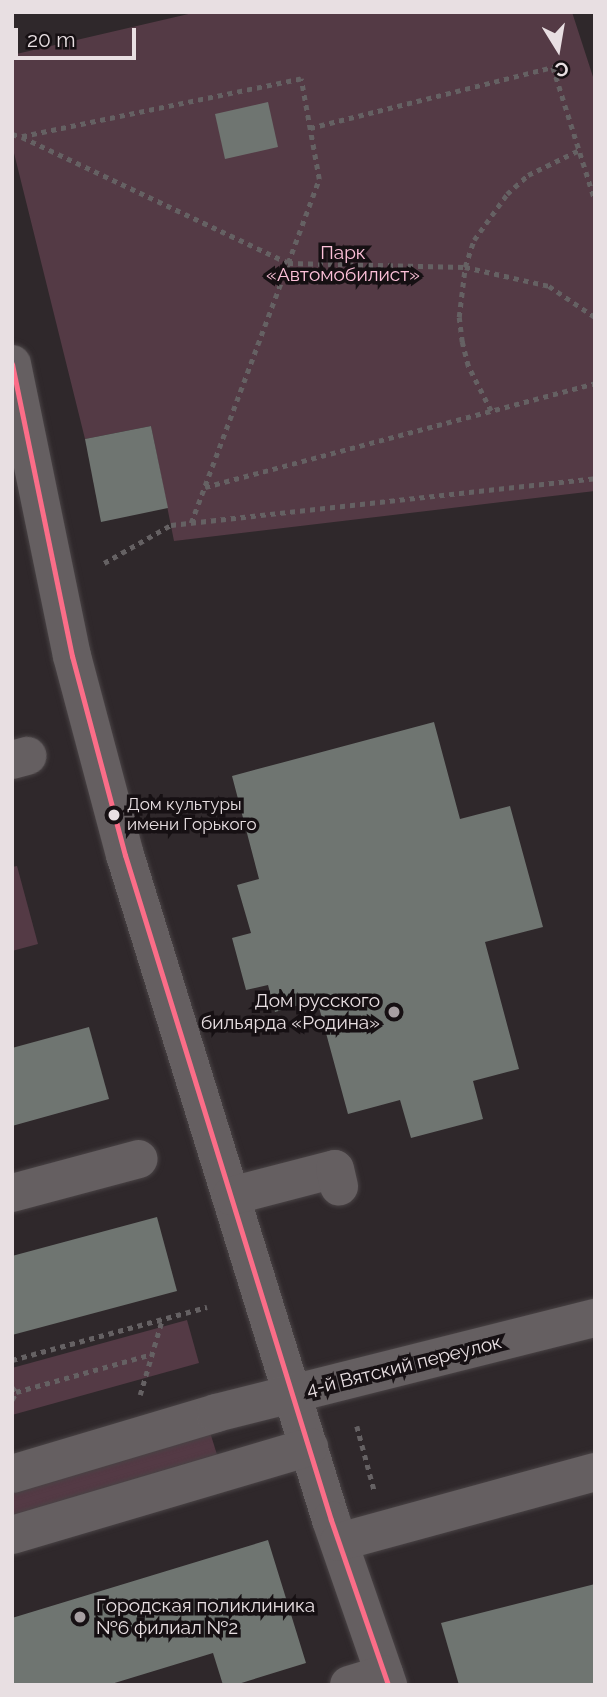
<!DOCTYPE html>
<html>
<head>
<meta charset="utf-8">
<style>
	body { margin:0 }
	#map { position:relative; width:607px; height:1697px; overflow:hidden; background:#2f282b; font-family:Raleway,sans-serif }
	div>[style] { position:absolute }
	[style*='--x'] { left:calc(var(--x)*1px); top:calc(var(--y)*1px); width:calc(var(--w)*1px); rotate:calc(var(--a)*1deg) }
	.green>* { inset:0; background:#543a45 }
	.building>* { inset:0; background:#6f7571 }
	.path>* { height:4.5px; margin-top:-2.25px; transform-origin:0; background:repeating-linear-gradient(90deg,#656163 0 5px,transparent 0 10px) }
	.roads { filter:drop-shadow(0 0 2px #494345) drop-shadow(0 0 2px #494345) }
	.minor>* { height:38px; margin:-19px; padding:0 19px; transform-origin:19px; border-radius:19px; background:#655f61 }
	.bus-1>* { height:5px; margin:-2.5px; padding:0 2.5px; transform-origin:2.5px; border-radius:2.5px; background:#fb6d88 }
	.dots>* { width:19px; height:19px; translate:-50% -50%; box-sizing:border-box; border:4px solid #161013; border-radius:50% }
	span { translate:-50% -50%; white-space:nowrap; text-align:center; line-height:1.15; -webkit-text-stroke:7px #161013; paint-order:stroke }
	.bus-label { font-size:17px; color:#e8dfe2 }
	.left { translate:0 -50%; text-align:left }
	.park-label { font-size:19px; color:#fdc1d9 }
	.poi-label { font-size:19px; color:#e8dfe2 }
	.right { translate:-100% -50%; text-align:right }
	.street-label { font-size:19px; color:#e8dfe2 }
	.frame { position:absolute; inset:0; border:14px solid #e8dfe2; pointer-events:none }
	.north { position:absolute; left:523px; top:14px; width:70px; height:70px; -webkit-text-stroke:5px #161013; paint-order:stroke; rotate:169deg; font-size:19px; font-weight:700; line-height:28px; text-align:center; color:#e8dfe2 }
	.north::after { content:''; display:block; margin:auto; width:24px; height:32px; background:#e8dfe2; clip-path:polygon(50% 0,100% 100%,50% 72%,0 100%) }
	.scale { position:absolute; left:14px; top:28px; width:122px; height:32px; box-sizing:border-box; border:4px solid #e8dfe2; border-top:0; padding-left:9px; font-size:21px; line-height:24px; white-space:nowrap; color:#e8dfe2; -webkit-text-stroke:5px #161013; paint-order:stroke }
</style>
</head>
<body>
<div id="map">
	<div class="green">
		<i style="clip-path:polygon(197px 12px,572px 12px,595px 83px,595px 491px,174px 541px,151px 426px,85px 439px,12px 145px,12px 55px)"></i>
		<i style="clip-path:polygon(17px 866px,38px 944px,12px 951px,12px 867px)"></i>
		<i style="clip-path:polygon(187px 1320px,199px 1363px,12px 1415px,12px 1368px)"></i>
		<i style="clip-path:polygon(208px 1426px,220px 1464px,12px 1527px,12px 1486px)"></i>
	</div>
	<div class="building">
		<i style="clip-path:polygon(268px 102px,278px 147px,225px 159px,215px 114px)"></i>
		<i style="clip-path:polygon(151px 426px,168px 508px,101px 522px,85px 439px)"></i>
		<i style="clip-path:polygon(434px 722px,460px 819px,510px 806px,543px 927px,485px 942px,519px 1069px,473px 1081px,483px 1119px,411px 1138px,400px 1100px,348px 1114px,317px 1000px,275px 1012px,268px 985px,246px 990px,232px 938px,251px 933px,237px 885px,259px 879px,232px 776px)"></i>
		<i style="clip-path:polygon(89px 1027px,109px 1099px,12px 1126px,12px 1048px)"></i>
		<i style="clip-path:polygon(157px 1217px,177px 1291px,12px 1335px,12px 1256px)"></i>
		<i style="clip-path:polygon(268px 1540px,306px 1663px,235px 1685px,223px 1685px,213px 1653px,108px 1685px,12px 1685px,12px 1618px)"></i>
		<i style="clip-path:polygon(595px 1584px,595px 1685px,459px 1685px,441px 1623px)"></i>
	</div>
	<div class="path">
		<i style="--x:310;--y:128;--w:251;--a:-14.1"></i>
		<i style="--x:553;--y:67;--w:139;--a:72.5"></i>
		<i style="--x:12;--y:134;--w:10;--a:17"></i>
		<i style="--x:491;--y:411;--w:51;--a:-117.1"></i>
		<i style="--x:468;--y:366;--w:25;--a:-104"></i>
		<i style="--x:462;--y:342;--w:25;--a:-97"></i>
		<i style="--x:459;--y:317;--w:50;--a:-83.2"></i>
		<i style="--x:465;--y:267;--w:28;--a:-72"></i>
		<i style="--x:474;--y:240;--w:57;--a:-54.3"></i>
		<i style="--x:507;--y:194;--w:28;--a:-42"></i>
		<i style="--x:528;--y:175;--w:57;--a:-26.1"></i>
		<i style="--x:205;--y:487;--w:404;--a:-14.9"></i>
		<i style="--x:191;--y:523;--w:278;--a:-69.5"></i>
		<i style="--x:288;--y:263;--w:90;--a:-69.7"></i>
		<i style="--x:319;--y:179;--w:102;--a:-100.2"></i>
		<i style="--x:301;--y:79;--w:285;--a:168.3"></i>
		<i style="--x:22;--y:137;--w:294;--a:25.3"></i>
		<i style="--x:288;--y:263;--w:177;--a:1.3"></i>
		<i style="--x:465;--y:267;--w:86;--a:12.7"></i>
		<i style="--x:549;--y:286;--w:55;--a:34"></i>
		<i style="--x:104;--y:563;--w:77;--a:-29.6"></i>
		<i style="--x:171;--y:525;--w:427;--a:-6.3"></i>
		<i style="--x:12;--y:1360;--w:202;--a:-15.2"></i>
		<i style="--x:12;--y:1387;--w:6;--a:51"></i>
		<i style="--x:16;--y:1392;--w:141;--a:-15.6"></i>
		<i style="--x:140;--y:1395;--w:78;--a:-73.7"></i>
		<i style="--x:12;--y:1400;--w:9;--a:-63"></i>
		<i style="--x:357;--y:1426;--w:69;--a:75"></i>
	</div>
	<div class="roads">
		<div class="minor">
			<i style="--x:12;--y:364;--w:298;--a:78.4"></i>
			<i style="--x:72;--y:656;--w:206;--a:75.1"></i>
			<i style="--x:125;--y:855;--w:696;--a:72.79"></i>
			<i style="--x:331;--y:1520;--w:175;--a:70.9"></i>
			<i style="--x:12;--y:760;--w:16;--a:-15"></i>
			<i style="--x:12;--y:1193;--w:131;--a:-15"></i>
			<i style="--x:231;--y:1196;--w:107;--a:-14.6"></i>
			<i style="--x:335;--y:1169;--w:18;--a:77"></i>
			<i style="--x:12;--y:1474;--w:213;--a:-16.6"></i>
			<i style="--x:216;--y:1413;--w:391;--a:-14.1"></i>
			<i style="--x:12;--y:1535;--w:310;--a:-16.5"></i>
			<i style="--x:339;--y:1542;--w:265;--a:-15.3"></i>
			<i style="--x:349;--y:1685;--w:37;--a:-17"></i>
		</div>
	</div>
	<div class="bus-1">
		<i style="--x:12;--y:364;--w:298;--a:78.4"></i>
		<i style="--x:72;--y:656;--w:206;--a:75.1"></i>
		<i style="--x:125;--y:855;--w:696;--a:72.79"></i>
		<i style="--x:331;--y:1520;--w:175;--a:70.9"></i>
	</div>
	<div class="dots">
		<i style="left:114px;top:815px;background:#e8dfe2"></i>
		<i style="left:394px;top:1012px;background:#a79fa2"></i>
		<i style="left:80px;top:1617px;background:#a79fa2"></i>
	</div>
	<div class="bus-label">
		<span class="left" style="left:127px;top:815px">Дом культуры<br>имени Горького</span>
	</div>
	<div class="park-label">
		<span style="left:343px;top:264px">Парк<br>«Автомобилист»</span>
	</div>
	<div class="poi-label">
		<span class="right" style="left:380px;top:1012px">Дом русского<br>бильярда «Родина»</span>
		<span class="left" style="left:96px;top:1617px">Городская поликлиника<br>№6 филиал №2</span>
	</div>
	<div class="street-label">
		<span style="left:404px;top:1366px;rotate:-14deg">4-й Вятский переулок</span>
	</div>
	<div class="frame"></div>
	<div class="north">С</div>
	<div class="scale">20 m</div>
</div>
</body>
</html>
